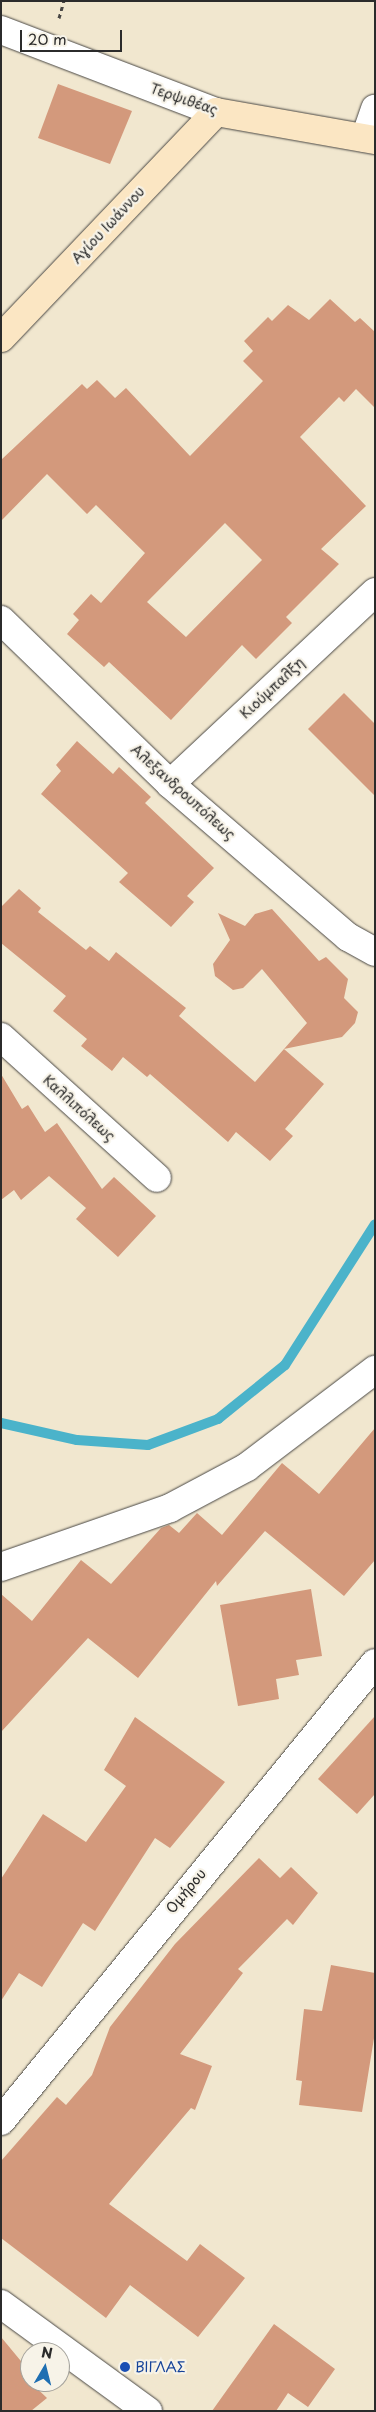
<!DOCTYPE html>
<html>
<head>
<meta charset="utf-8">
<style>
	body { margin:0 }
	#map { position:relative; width:376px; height:2412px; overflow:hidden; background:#f1e7cf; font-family:"Playpen Sans",sans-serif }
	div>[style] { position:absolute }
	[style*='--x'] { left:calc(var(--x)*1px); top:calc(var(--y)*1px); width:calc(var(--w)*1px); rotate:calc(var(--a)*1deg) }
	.stream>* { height:10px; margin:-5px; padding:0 5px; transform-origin:5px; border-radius:5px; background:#4bb3ca }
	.building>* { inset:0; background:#d3997c }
	.path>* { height:3px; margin-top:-1.5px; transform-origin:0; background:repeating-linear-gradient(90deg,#494744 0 4px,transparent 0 8px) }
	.roads { filter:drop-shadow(0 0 1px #494744) drop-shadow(0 0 1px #494744) }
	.street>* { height:28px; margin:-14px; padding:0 14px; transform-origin:14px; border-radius:14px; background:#fff }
	.secondary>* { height:28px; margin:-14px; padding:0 14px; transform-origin:14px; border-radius:14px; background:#fbe6c3 }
	.dots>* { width:14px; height:14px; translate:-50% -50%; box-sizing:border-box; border:2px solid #f7f3e8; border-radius:50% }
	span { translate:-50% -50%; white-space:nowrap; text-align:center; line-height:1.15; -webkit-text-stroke:4.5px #f7f3e8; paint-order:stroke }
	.street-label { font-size:14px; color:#2b2b2b }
	.transit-label { font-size:14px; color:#164399 }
	.left { translate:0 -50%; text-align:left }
	.frame { position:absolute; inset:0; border:2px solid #2b2b2b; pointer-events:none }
	.north { position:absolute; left:20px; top:2342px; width:50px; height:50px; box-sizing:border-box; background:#f7f3e8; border:1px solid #a5a39c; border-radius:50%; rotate:8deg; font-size:14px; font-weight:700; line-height:20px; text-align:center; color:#2b2b2b }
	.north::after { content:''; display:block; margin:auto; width:18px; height:22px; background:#1f6fb2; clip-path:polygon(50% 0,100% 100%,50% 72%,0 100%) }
	.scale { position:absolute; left:20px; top:30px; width:102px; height:22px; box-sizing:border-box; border:2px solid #2b2b2b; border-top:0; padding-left:6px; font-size:15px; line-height:18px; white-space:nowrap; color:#2b2b2b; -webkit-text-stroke:4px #f7f3e8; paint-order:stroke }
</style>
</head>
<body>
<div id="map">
	<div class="stream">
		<i style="--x:1;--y:1423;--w:78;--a:12.6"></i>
		<i style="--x:77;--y:1440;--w:71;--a:4"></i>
		<i style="--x:148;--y:1445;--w:75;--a:-20.4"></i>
		<i style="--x:218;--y:1419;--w:86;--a:-38.9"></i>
		<i style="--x:285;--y:1365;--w:167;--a:-57.4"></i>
	</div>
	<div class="building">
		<i style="clip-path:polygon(58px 84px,132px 111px,110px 164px,38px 138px)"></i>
		<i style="clip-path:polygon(evenodd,330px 299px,355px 322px,360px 318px,375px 332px,375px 408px,356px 389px,344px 402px,339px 397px,300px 437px,366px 506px,321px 549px,339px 564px,286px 617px,292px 623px,256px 659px,242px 645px,171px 720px,109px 662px,104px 667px,67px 634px,79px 620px,73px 614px,91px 594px,101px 603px,145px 553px,96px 505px,87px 514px,47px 474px,1px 521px,1px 460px,82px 384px,87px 389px,97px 380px,115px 398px,126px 388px,190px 456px,263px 381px,243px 361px,253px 351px,244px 341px,268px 317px,272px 321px,288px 305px,309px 320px,330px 299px,225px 523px,262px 560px,186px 637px,147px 602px,225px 523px)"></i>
		<i style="clip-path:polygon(344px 693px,375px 724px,375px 796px,308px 729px)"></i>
		<i style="clip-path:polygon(77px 741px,113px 774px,119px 767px,151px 797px,145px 803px,214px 868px,187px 896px,194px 902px,171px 927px,119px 882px,128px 873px,41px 794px,61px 771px,56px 765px)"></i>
		<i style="clip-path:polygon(19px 889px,41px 908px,38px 912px,86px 950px,90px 946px,109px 961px,116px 952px,186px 1008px,179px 1016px,255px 1082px,284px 1049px,324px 1084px,285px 1129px,293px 1136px,270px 1161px,236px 1132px,228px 1142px,150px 1074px,147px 1077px,123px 1057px,112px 1071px,81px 1046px,87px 1039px,53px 1011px,66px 996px,1px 943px,1px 907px)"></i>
		<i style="clip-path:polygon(272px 909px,319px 961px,326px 957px,348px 979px,344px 998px,358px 1012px,355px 1023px,342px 1037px,284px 1049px,307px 1023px,262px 969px,243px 988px,233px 990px,215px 976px,213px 964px,230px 940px,218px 913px,245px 926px,255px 914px)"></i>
		<i style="clip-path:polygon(1px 1074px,22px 1109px,28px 1105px,45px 1132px,57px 1123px,102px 1189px,114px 1177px,156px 1216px,118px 1257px,76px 1219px,86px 1208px,49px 1176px,21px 1200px,14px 1190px,1px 1200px)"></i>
		<i style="clip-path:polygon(375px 1428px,375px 1560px,344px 1596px,265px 1531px,217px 1586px,216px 1581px,138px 1678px,88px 1638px,1px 1732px,1px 1594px,32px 1621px,81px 1560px,111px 1584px,161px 1528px,169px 1525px,179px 1533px,197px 1513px,222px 1535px,282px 1463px,319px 1494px)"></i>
		<i style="clip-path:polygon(311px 1589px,322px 1656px,296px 1660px,299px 1675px,276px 1679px,279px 1699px,238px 1706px,220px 1605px)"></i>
		<i style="clip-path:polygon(375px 1716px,375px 1794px,357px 1814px,318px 1779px)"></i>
		<i style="clip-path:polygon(135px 1717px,225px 1782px,170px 1848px,155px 1838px,95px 1931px,83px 1923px,42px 1987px,19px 1973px,1px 2001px,1px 1879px,43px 1814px,86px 1842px,126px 1786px,104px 1770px)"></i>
		<i style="clip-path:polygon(259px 1858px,280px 1878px,291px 1867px,318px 1893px,293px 1925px,287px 1919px,238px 1969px,243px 1973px,180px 2054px,212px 2066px,195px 2110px,191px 2108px,109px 2204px,187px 2261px,200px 2244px,245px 2278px,198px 2337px,130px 2285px,106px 2318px,1px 2238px,1px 2161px,57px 2097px,66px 2105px,92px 2075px,110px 2027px,175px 1944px)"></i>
		<i style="clip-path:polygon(331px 1965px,375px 1973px,375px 2032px,362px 2112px,299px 2105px,302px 2081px,296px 2080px,304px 2009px,322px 2011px)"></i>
		<i style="clip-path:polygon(274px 2324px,335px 2369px,308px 2407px,288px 2393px,276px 2411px,212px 2411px)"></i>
		<i style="clip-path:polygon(1px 2337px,30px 2372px,30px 2382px,47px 2398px,31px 2411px,1px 2411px)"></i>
	</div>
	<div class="path">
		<i style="--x:59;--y:18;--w:18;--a:-74"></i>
	</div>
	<div class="roads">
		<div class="street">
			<i style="--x:1;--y:30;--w:230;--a:20.9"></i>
			<i style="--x:365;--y:138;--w:31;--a:-71"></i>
			<i style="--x:1;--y:620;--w:235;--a:44.1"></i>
			<i style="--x:170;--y:784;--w:235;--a:40.7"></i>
			<i style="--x:348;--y:937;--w:31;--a:29"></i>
			<i style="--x:170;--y:784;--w:281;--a:-43.1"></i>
			<i style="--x:1;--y:1037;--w:210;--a:42.1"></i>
			<i style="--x:1;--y:1567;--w:179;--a:-19.2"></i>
			<i style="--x:170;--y:1508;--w:87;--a:-28"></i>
			<i style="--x:247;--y:1467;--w:161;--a:-37.2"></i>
			<i style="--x:1;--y:2121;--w:591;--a:-50.77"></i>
			<i style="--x:1;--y:2304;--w:182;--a:36.1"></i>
		</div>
		<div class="secondary">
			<i style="--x:1;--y:338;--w:312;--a:-46.4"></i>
			<i style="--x:216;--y:112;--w:161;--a:10"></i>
		</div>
	</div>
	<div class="dots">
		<i style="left:125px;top:2367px;background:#1a4fb4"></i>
	</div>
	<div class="street-label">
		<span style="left:184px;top:99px;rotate:19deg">Τερψιθέας</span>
		<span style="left:108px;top:225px;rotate:-47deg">Αγίου Ιωάννου</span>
		<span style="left:272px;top:688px;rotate:-43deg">Κιούμπαλξη</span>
		<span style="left:183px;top:792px;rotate:42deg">Αλεξανδρουπόλεως</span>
		<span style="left:79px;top:1108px;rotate:42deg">Καλλιπόλεως</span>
		<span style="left:186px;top:1891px;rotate:-50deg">Ομήρου</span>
	</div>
	<div class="transit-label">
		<span class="left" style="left:135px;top:2367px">ΒΙΓΛΑΣ</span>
	</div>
	<div class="frame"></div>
	<div class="north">N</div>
	<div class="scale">20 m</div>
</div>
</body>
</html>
